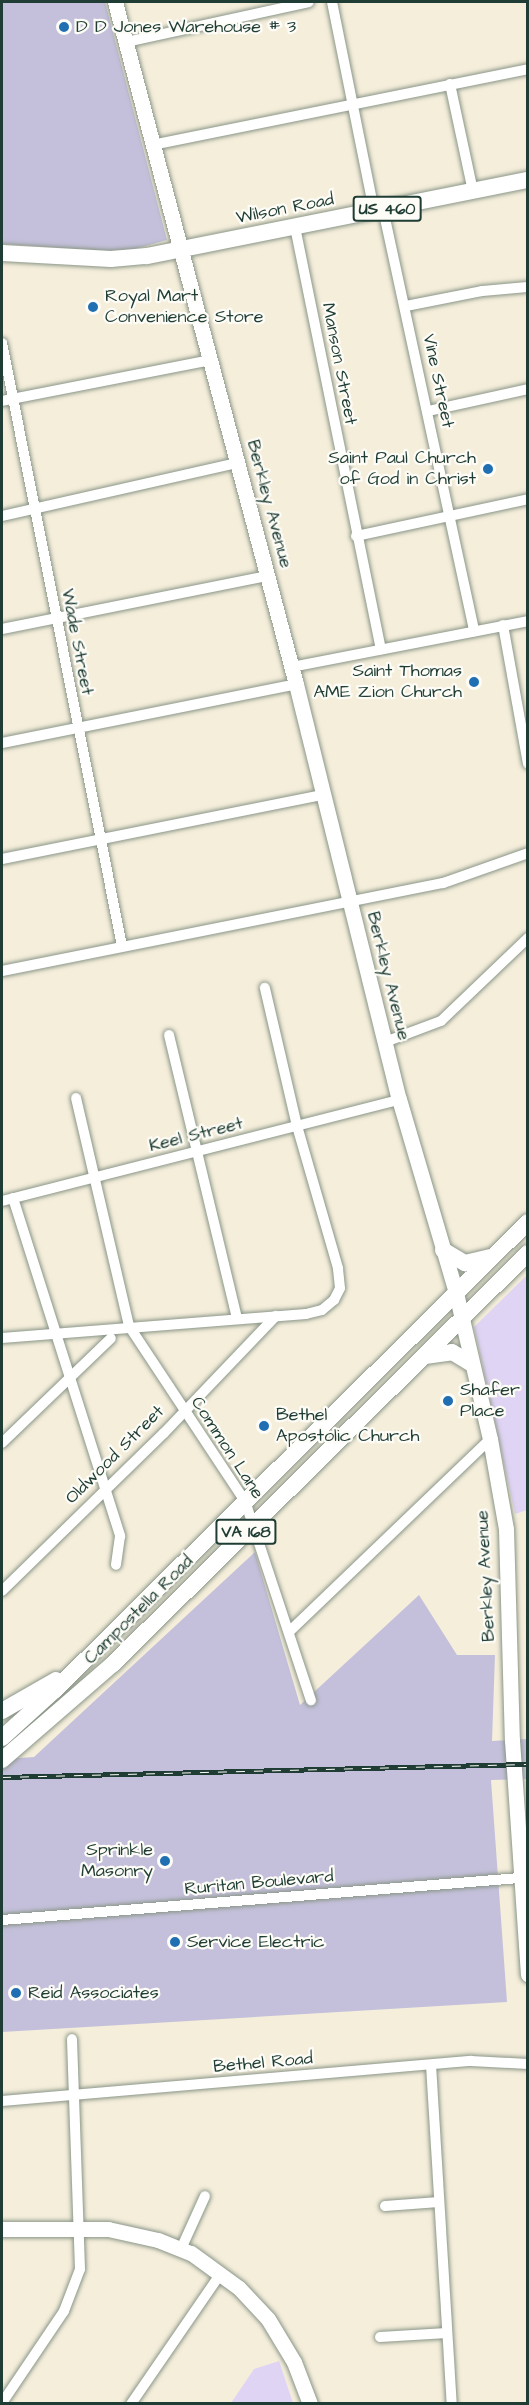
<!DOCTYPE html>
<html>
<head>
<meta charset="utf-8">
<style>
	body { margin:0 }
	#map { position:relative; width:529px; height:2405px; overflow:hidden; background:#f5eedb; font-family:"Architects Daughter",sans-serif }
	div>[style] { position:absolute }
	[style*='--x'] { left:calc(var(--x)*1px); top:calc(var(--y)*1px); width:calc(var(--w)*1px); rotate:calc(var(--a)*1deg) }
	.built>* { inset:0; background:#e0d4f4 }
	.industrial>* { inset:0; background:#c4c0db }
	.roads { filter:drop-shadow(0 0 2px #8a9688) drop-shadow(0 0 2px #8a9688) }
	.street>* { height:10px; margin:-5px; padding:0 5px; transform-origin:5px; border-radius:5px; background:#fff }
	.secondary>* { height:15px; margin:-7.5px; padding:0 7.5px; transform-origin:7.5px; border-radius:7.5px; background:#fff }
	.primary>* { height:16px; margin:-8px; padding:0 8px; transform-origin:8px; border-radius:8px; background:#fff }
	.rail>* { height:5px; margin-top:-2.5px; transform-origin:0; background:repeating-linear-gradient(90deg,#fdfcf7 0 9px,#1f3d34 0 18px); box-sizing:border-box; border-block:2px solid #1f3d34 }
	.dots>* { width:16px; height:16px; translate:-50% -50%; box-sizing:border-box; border:3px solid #fdfcf7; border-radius:50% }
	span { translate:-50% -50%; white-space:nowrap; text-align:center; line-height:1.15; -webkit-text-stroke:4.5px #fdfcf7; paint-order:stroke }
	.shield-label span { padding:2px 4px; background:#fdfcf7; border:2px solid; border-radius:4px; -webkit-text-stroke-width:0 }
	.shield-label { font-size:16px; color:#1f3d34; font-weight:700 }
	.poi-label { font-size:18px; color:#1f3d34 }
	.left { translate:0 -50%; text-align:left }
	.right { translate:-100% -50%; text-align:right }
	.street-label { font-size:18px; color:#1f3d34 }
	.frame { position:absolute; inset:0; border:3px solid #1f3d34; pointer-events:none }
</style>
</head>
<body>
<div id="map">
	<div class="built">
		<i style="clip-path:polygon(527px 1275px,527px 1510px,515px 1514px,474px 1327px)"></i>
		<i style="clip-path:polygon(279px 2361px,293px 2403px,231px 2403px,254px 2369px)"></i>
	</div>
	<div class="industrial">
		<i style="clip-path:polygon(2px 2px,105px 2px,167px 240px,131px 250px,106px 251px,2px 244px)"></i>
		<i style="clip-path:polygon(255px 1552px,300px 1705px,419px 1595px,457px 1655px,495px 1655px,492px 1741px,527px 1739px,527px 1779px,491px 1780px,507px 2002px,2px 2032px,2px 1759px,34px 1757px)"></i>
	</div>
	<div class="roads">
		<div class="street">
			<i style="--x:332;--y:2;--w:213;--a:78.6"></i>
			<i style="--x:126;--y:42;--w:187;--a:-12.3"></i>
			<i style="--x:450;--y:84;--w:109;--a:77.9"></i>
			<i style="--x:152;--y:145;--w:384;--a:-11.4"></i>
			<i style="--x:383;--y:209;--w:432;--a:77.8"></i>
			<i style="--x:295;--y:227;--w:431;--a:78.5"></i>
			<i style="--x:406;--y:306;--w:77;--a:-11.2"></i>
			<i style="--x:482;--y:291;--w:46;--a:-5"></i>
			<i style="--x:2;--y:343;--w:615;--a:78.74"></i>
			<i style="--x:2;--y:401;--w:213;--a:-11.1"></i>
			<i style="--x:428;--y:411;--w:102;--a:-12.4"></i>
			<i style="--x:2;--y:516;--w:242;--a:-12.7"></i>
			<i style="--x:356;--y:536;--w:176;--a:-12.1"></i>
			<i style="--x:503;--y:625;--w:141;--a:79.8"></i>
			<i style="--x:2;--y:629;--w:271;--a:-11.3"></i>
			<i style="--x:292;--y:667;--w:240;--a:-11"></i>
			<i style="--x:2;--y:743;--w:300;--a:-11.3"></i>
			<i style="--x:2;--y:859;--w:327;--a:-11.3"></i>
			<i style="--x:2;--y:971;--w:450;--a:-11.3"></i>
			<i style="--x:443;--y:883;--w:90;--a:-19.4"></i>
			<i style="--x:169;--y:1035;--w:291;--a:76.5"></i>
			<i style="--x:385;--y:1042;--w:60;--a:-20.6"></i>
			<i style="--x:441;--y:1021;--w:120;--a:-43.7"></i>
			<i style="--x:76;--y:1098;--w:234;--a:76.9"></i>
			<i style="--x:129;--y:1326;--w:210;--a:56.5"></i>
			<i style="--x:245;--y:1501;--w:210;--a:71.7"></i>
			<i style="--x:13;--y:1198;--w:355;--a:72.4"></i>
			<i style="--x:120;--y:1536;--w:29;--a:98"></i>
			<i style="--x:2;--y:1201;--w:410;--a:-14.3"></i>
			<i style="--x:2;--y:1338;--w:305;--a:-4.5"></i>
			<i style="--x:306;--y:1314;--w:16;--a:-14"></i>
			<i style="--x:322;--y:1310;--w:16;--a:-40"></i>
			<i style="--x:334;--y:1300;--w:13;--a:-63"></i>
			<i style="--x:340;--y:1288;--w:20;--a:-96"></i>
			<i style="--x:338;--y:1268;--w:148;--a:-106.1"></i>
			<i style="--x:297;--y:1126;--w:142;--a:-103.1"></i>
			<i style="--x:2;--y:1443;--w:151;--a:-43.9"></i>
			<i style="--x:2;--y:1591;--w:226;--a:-44.3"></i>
			<i style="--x:164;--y:1433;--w:162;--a:-46.3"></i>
			<i style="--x:290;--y:1631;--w:277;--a:-43.8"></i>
			<i style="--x:2;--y:1920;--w:519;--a:-4.64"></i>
			<i style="--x:431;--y:2065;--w:340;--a:86.5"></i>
			<i style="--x:2;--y:2101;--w:471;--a:-4.9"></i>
			<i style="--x:471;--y:2061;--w:57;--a:3"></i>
			<i style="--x:385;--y:2206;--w:54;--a:-4.2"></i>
			<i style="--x:181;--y:2249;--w:58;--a:-65.6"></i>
			<i style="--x:380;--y:2337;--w:67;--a:-3.4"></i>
			<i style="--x:2;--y:2403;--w:111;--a:-56"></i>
			<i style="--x:64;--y:2311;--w:45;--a:-69.1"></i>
			<i style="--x:80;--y:2269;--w:230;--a:-92"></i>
			<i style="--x:131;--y:2404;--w:159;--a:-55.5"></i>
		</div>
		<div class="secondary">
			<i style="--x:115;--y:2;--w:706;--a:75.14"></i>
			<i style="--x:296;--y:684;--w:428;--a:76.1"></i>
			<i style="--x:399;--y:1099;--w:202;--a:73.6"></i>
			<i style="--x:456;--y:1293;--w:150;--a:76.9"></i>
			<i style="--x:490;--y:1439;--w:91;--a:79.9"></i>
			<i style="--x:506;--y:1529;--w:211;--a:88.4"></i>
			<i style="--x:512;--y:1740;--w:235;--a:86.1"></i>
			<i style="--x:2;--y:2229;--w:106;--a:0"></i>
			<i style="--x:108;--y:2229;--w:51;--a:12.4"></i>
			<i style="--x:158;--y:2240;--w:35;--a:22"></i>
			<i style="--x:191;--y:2253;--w:59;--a:36.1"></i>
			<i style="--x:239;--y:2288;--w:42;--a:46.9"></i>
			<i style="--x:268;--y:2319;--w:50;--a:58.8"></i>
			<i style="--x:294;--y:2362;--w:45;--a:69.1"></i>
		</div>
		<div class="primary">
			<i style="--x:2;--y:253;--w:109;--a:3.2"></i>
			<i style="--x:111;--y:259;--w:36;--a:-5"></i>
			<i style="--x:147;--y:256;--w:389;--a:-11.3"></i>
			<i style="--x:443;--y:1250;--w:26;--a:31"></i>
			<i style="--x:465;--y:1263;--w:26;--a:-13"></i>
			<i style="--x:425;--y:1356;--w:27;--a:-8"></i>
			<i style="--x:452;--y:1352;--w:23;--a:31"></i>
			<i style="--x:2;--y:1711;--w:62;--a:-29.9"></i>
			<i style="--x:2;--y:1738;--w:72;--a:-42.2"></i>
			<i style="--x:55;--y:1690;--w:665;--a:-44.7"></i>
			<i style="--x:2;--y:1760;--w:147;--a:-40.9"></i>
			<i style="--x:113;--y:1664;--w:584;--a:-44.72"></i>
		</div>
	</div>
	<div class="rail">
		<i style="--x:2;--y:1777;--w:526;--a:-1.42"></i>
	</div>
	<div class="dots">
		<i style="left:64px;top:27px;background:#1f6fb2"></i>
		<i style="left:93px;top:307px;background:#1f6fb2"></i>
		<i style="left:488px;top:469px;background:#1f6fb2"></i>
		<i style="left:474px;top:682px;background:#1f6fb2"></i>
		<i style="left:448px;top:1401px;background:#1f6fb2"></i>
		<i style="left:264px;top:1426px;background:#1f6fb2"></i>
		<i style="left:165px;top:1861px;background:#1f6fb2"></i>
		<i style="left:175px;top:1942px;background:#1f6fb2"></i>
		<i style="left:16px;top:1993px;background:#1f6fb2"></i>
	</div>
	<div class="shield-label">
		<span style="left:387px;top:209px">US 460</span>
		<span style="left:246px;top:1532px">VA 168</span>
	</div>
	<div class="poi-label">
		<span class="left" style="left:76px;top:27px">D D Jones Warehouse # 3</span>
		<span class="left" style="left:105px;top:307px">Royal Mart<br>Convenience Store</span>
		<span class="right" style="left:476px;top:469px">Saint Paul Church<br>of God in Christ</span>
		<span class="right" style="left:462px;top:682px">Saint Thomas<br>AME Zion Church</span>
		<span class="left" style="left:460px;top:1401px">Shafer<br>Place</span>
		<span class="left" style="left:276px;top:1426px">Bethel<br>Apostolic Church</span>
		<span class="right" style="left:153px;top:1861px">Sprinkle<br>Masonry</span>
		<span class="left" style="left:187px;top:1942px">Service Electric</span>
		<span class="left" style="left:28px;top:1993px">Reid Associates</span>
	</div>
	<div class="street-label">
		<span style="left:285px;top:209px;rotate:-11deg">Wilson Road</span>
		<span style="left:339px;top:364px;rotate:79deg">Manson Street</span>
		<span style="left:438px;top:381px;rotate:78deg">Vine Street</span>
		<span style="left:269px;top:504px;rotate:75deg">Berkley Avenue</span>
		<span style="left:77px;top:642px;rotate:79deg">Wade Street</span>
		<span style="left:388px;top:976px;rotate:76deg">Berkley Avenue</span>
		<span style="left:196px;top:1135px;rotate:-14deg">Keel Street</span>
		<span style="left:227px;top:1448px;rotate:57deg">Common Lane</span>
		<span style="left:115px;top:1455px;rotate:-45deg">Oldwood Street</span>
		<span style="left:486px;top:1576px;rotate:-93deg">Berkley Avenue</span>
		<span style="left:139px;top:1610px;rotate:-45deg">Campostella Road</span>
		<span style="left:259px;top:1883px;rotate:-5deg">Ruritan Boulevard</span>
		<span style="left:263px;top:2063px;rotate:-5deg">Bethel Road</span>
	</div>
	<div class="frame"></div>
</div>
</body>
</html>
